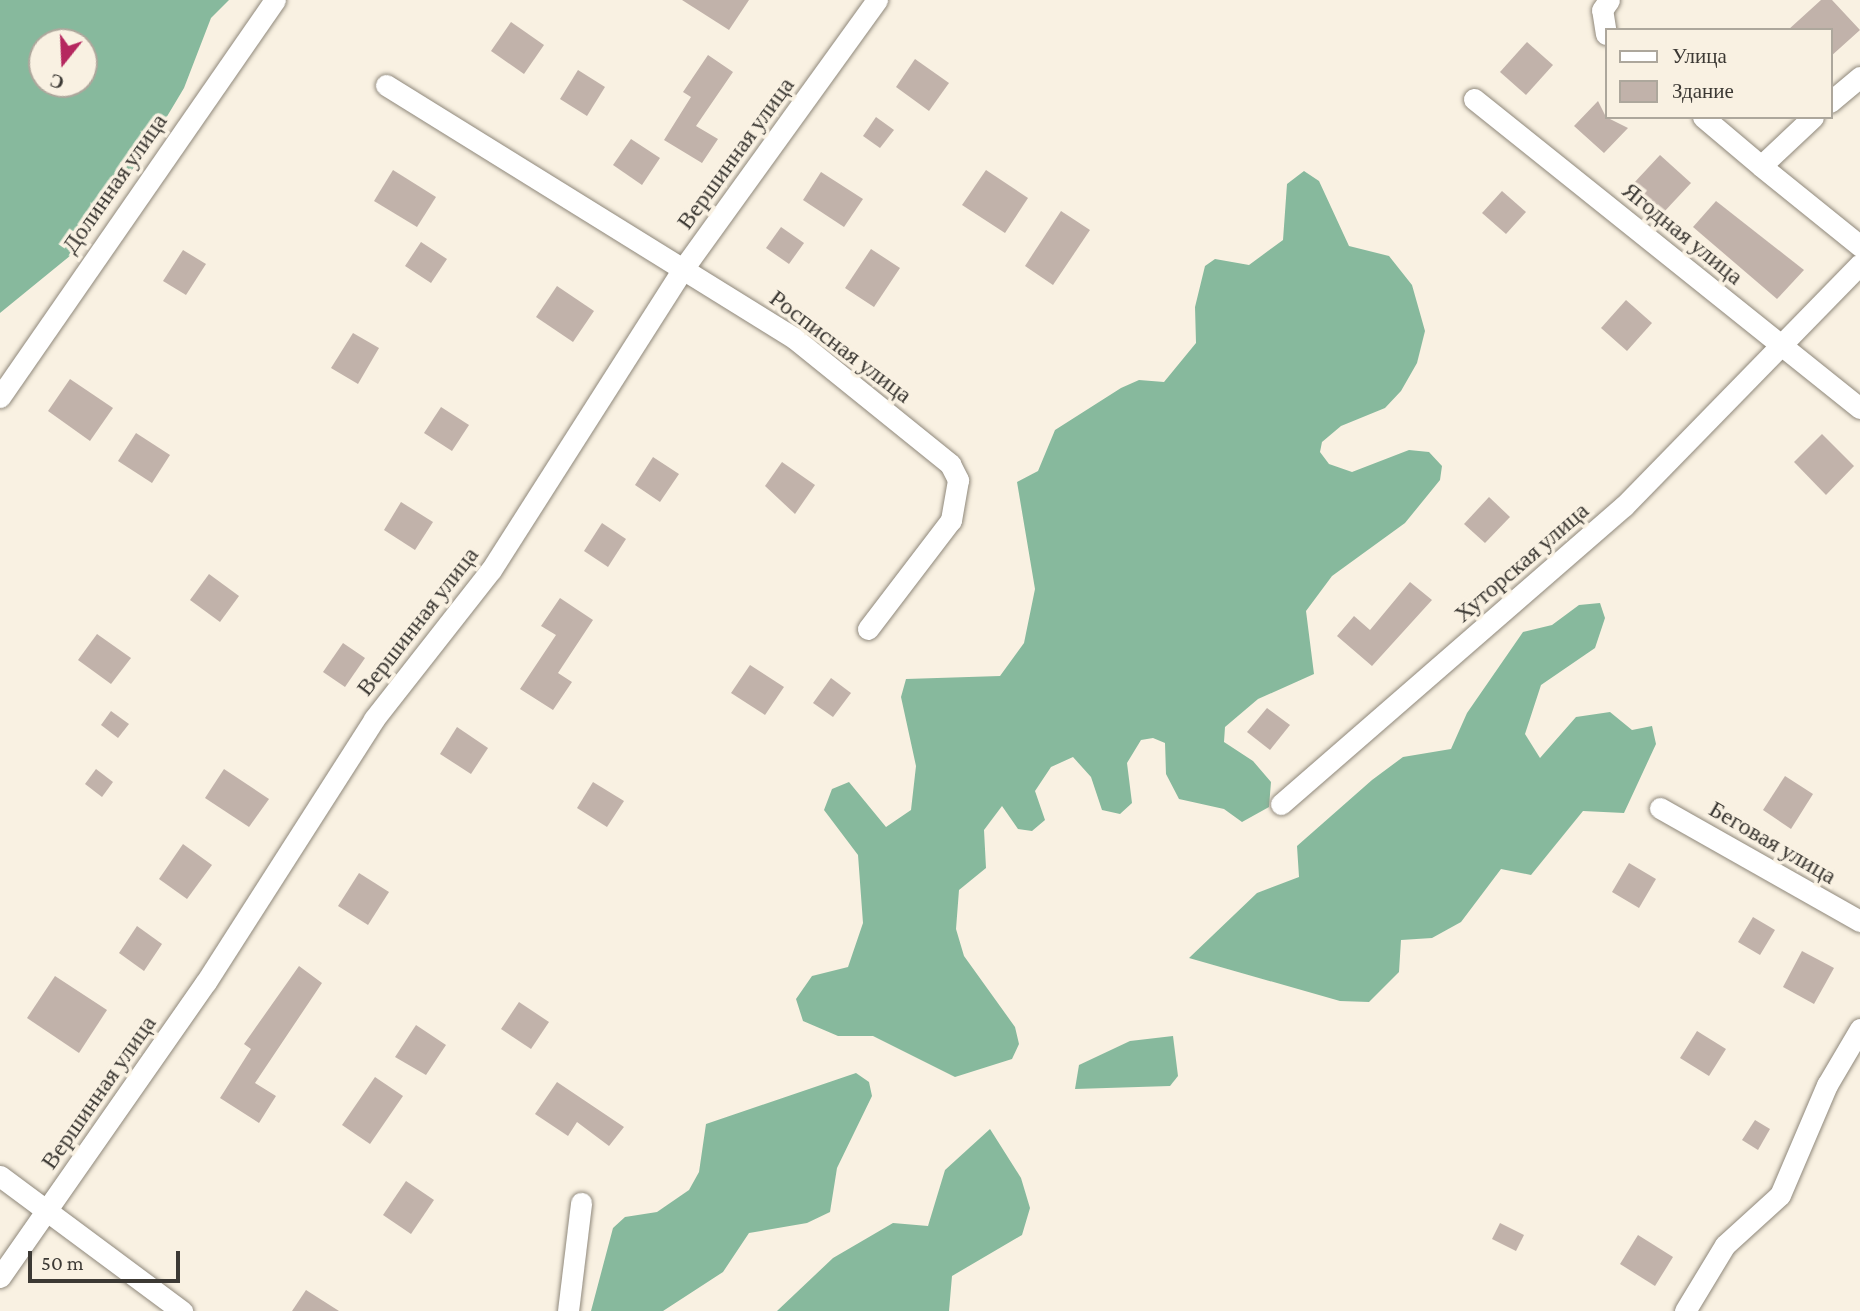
<!DOCTYPE html>
<html>
<head>
<meta charset="utf-8">
<style>
	body { margin:0 }
	#map { position:relative; width:1860px; height:1311px; overflow:hidden; background:#f9f1e2; font-family:"Crimson Pro",serif }
	div>[style] { position:absolute }
	[style*='--x'] { left:calc(var(--x)*1px); top:calc(var(--y)*1px); width:calc(var(--w)*1px); rotate:calc(var(--a)*1deg) }
	.forest>* { inset:0; background:#87b99d }
	.building>* { inset:0; background:#c1b2aa }
	.roads { filter:drop-shadow(0 0 2px #8f887b) drop-shadow(0 0 2px #8f887b) }
	.minor>* { height:21px; margin:-10.5px; padding:0 10.5px; transform-origin:10.5px; border-radius:10.5px; background:#fff }
	span { translate:-50% -50%; white-space:nowrap; text-align:center; line-height:1.15; -webkit-text-stroke:7px #f9f1e2; paint-order:stroke }
	.street-label { font-size:24px; color:#3c3934 }
	.legend { position:absolute; left:1605px; top:28px; width:228px; height:91px; box-sizing:border-box; background:#f9f1e2; border:2px solid #ada79c; margin:0; padding:9px 12px; list-style:none; font-size:21px; color:#3c3934 }
	.legend li { display:flex; align-items:center; gap:14px; height:35px }
	.legend b { width:35px; border:2px solid #ada79c }
	.north { position:absolute; left:28px; top:28px; width:70px; height:70px; box-sizing:border-box; background:#f9f1e2; border:2px solid #ada79c; border-radius:50%; rotate:198deg; font-size:19px; font-weight:700; line-height:28px; text-align:center; color:#3c3934 }
	.north::after { content:''; display:block; margin:auto; width:24px; height:32px; background:#b5285f; clip-path:polygon(50% 0,100% 100%,50% 72%,0 100%) }
	.scale { position:absolute; left:28px; top:1251px; width:152px; height:32px; box-sizing:border-box; border:4px solid #3c3934; border-top:0; padding-left:9px; font-size:21px; line-height:24px; white-space:nowrap; color:#3c3934; -webkit-text-stroke:5px #f9f1e2; paint-order:stroke }
</style>
</head>
<body>
<div id="map">
	<div class="forest">
		<i style="clip-path:polygon(evenodd,0 0,229px 0,211px 18px,184px 88px,135px 170px,76px 251px,0 313px,0 0,84px 42px,84px 84px,42px 84px,42px 42px,84px 42px)"></i>
		<i style="clip-path:polygon(1304px 171px,1319px 181px,1349px 246px,1389px 256px,1412px 285px,1425px 331px,1417px 363px,1401px 391px,1385px 408px,1341px 426px,1322px 442px,1320px 452px,1329px 464px,1352px 472px,1409px 450px,1429px 452px,1442px 466px,1440px 480px,1405px 523px,1332px 576px,1306px 611px,1314px 674px,1258px 699px,1225px 727px,1224px 742px,1253px 761px,1271px 782px,1269px 807px,1242px 822px,1224px 809px,1179px 799px,1166px 774px,1165px 743px,1153px 738px,1141px 740px,1127px 763px,1132px 803px,1120px 814px,1102px 810px,1091px 777px,1073px 757px,1051px 767px,1035px 791px,1045px 820px,1032px 831px,1018px 829px,1002px 806px,984px 830px,986px 868px,959px 890px,956px 929px,964px 956px,1015px 1027px,1019px 1044px,1012px 1059px,955px 1077px,873px 1036px,838px 1036px,803px 1021px,796px 999px,812px 976px,848px 967px,863px 923px,858px 855px,824px 810px,832px 789px,849px 782px,886px 827px,911px 810px,916px 766px,901px 697px,906px 679px,1000px 676px,1024px 643px,1035px 589px,1017px 482px,1038px 471px,1055px 430px,1121px 388px,1139px 380px,1164px 382px,1196px 343px,1195px 307px,1205px 266px,1215px 259px,1249px 265px,1283px 240px,1287px 184px)"></i>
		<i style="clip-path:polygon(1600px 603px,1605px 618px,1595px 648px,1541px 685px,1525px 734px,1540px 758px,1576px 717px,1610px 712px,1632px 730px,1652px 726px,1656px 744px,1624px 813px,1583px 811px,1531px 875px,1501px 869px,1461px 922px,1432px 938px,1401px 940px,1399px 972px,1369px 1002px,1340px 1001px,1189px 958px,1257px 893px,1299px 877px,1297px 846px,1372px 780px,1403px 757px,1451px 749px,1467px 713px,1523px 632px,1552px 625px,1579px 605px)"></i>
		<i style="clip-path:polygon(1173px 1036px,1178px 1076px,1170px 1086px,1075px 1089px,1079px 1065px,1130px 1041px)"></i>
		<i style="clip-path:polygon(856px 1073px,869px 1082px,872px 1096px,837px 1168px,830px 1212px,807px 1223px,749px 1233px,723px 1272px,663px 1311px,591px 1311px,613px 1228px,625px 1217px,657px 1212px,689px 1190px,699px 1172px,706px 1124px)"></i>
		<i style="clip-path:polygon(990px 1129px,1021px 1178px,1030px 1208px,1022px 1235px,952px 1276px,949px 1311px,777px 1311px,833px 1258px,893px 1223px,928px 1226px,945px 1170px)"></i>
	</div>
	<div class="building">
		<i style="clip-path:polygon(682px 0,749px 0,729px 30px)"></i>
		<i style="clip-path:polygon(1821px 0,1832px 0,1860px 30px,1830px 57px,1830px 30px,1788px 30px)"></i>
		<i style="clip-path:polygon(511px 22px,544px 45px,524px 74px,491px 51px)"></i>
		<i style="clip-path:polygon(1527px 42px,1553px 65px,1526px 95px,1500px 72px)"></i>
		<i style="clip-path:polygon(708px 55px,733px 72px,696px 126px,718px 139px,702px 163px,664px 140px,691px 97px,683px 92px)"></i>
		<i style="clip-path:polygon(915px 59px,949px 83px,929px 111px,896px 87px)"></i>
		<i style="clip-path:polygon(578px 70px,605px 87px,587px 116px,560px 99px)"></i>
		<i style="clip-path:polygon(1598px 101px,1606px 117px,1628px 128px,1604px 153px,1574px 126px)"></i>
		<i style="clip-path:polygon(876px 117px,894px 130px,880px 148px,863px 136px)"></i>
		<i style="clip-path:polygon(631px 139px,660px 158px,642px 185px,613px 165px)"></i>
		<i style="clip-path:polygon(1660px 155px,1691px 183px,1663px 213px,1633px 184px)"></i>
		<i style="clip-path:polygon(393px 170px,436px 197px,417px 227px,374px 201px)"></i>
		<i style="clip-path:polygon(986px 170px,1028px 198px,1005px 233px,962px 205px)"></i>
		<i style="clip-path:polygon(821px 172px,863px 199px,844px 227px,803px 200px)"></i>
		<i style="clip-path:polygon(1502px 191px,1526px 212px,1506px 234px,1482px 213px)"></i>
		<i style="clip-path:polygon(1716px 201px,1804px 270px,1777px 299px,1693px 227px)"></i>
		<i style="clip-path:polygon(1061px 211px,1090px 230px,1053px 285px,1025px 266px)"></i>
		<i style="clip-path:polygon(781px 227px,804px 243px,789px 264px,766px 248px)"></i>
		<i style="clip-path:polygon(421px 242px,447px 259px,431px 283px,405px 266px)"></i>
		<i style="clip-path:polygon(871px 249px,900px 268px,874px 307px,845px 288px)"></i>
		<i style="clip-path:polygon(183px 250px,206px 264px,186px 295px,163px 281px)"></i>
		<i style="clip-path:polygon(557px 286px,594px 311px,573px 342px,536px 317px)"></i>
		<i style="clip-path:polygon(1626px 300px,1652px 323px,1627px 351px,1601px 328px)"></i>
		<i style="clip-path:polygon(353px 333px,379px 348px,358px 384px,331px 368px)"></i>
		<i style="clip-path:polygon(70px 379px,113px 408px,90px 441px,48px 411px)"></i>
		<i style="clip-path:polygon(441px 407px,469px 425px,452px 451px,424px 433px)"></i>
		<i style="clip-path:polygon(136px 433px,170px 455px,152px 483px,118px 461px)"></i>
		<i style="clip-path:polygon(1822px 434px,1854px 466px,1826px 495px,1794px 462px)"></i>
		<i style="clip-path:polygon(653px 457px,679px 474px,660px 502px,635px 485px)"></i>
		<i style="clip-path:polygon(782px 462px,815px 485px,795px 514px,765px 486px)"></i>
		<i style="clip-path:polygon(1489px 497px,1510px 517px,1485px 543px,1464px 524px)"></i>
		<i style="clip-path:polygon(401px 502px,433px 522px,415px 550px,384px 530px)"></i>
		<i style="clip-path:polygon(602px 523px,626px 539px,608px 567px,584px 551px)"></i>
		<i style="clip-path:polygon(209px 574px,239px 596px,220px 622px,190px 600px)"></i>
		<i style="clip-path:polygon(1410px 582px,1432px 600px,1372px 666px,1337px 636px,1354px 616px,1370px 630px)"></i>
		<i style="clip-path:polygon(560px 598px,593px 620px,558px 673px,572px 682px,553px 710px,520px 689px,556px 635px,541px 626px)"></i>
		<i style="clip-path:polygon(97px 634px,131px 658px,111px 684px,78px 660px)"></i>
		<i style="clip-path:polygon(343px 643px,365px 658px,345px 687px,323px 672px)"></i>
		<i style="clip-path:polygon(750px 665px,784px 687px,765px 715px,731px 693px)"></i>
		<i style="clip-path:polygon(831px 678px,851px 693px,833px 717px,813px 703px)"></i>
		<i style="clip-path:polygon(1267px 708px,1290px 725px,1270px 750px,1247px 732px)"></i>
		<i style="clip-path:polygon(111px 711px,129px 724px,118px 738px,101px 725px)"></i>
		<i style="clip-path:polygon(457px 727px,488px 748px,471px 774px,440px 754px)"></i>
		<i style="clip-path:polygon(96px 769px,113px 782px,102px 797px,85px 784px)"></i>
		<i style="clip-path:polygon(224px 769px,269px 799px,249px 827px,205px 798px)"></i>
		<i style="clip-path:polygon(1785px 776px,1813px 794px,1791px 829px,1763px 810px)"></i>
		<i style="clip-path:polygon(593px 782px,624px 801px,607px 827px,577px 808px)"></i>
		<i style="clip-path:polygon(183px 844px,212px 865px,187px 899px,159px 879px)"></i>
		<i style="clip-path:polygon(1629px 863px,1656px 879px,1639px 908px,1612px 892px)"></i>
		<i style="clip-path:polygon(359px 873px,389px 892px,368px 925px,338px 906px)"></i>
		<i style="clip-path:polygon(1753px 917px,1775px 930px,1760px 955px,1738px 942px)"></i>
		<i style="clip-path:polygon(137px 926px,162px 944px,144px 971px,119px 953px)"></i>
		<i style="clip-path:polygon(1802px 951px,1834px 968px,1814px 1004px,1783px 987px)"></i>
		<i style="clip-path:polygon(299px 966px,322px 983px,255px 1083px,276px 1096px,259px 1123px,220px 1098px,251px 1049px,244px 1044px)"></i>
		<i style="clip-path:polygon(55px 976px,107px 1010px,79px 1053px,27px 1018px)"></i>
		<i style="clip-path:polygon(519px 1002px,549px 1022px,531px 1049px,501px 1029px)"></i>
		<i style="clip-path:polygon(416px 1025px,446px 1045px,426px 1075px,395px 1057px)"></i>
		<i style="clip-path:polygon(1697px 1031px,1726px 1049px,1709px 1076px,1680px 1058px)"></i>
		<i style="clip-path:polygon(375px 1077px,403px 1096px,370px 1144px,342px 1125px)"></i>
		<i style="clip-path:polygon(557px 1082px,624px 1127px,609px 1146px,577px 1122px,568px 1136px,535px 1114px)"></i>
		<i style="clip-path:polygon(1755px 1120px,1770px 1129px,1758px 1150px,1742px 1140px)"></i>
		<i style="clip-path:polygon(406px 1181px,434px 1200px,411px 1234px,383px 1215px)"></i>
		<i style="clip-path:polygon(1500px 1223px,1524px 1235px,1516px 1251px,1492px 1239px)"></i>
		<i style="clip-path:polygon(1638px 1235px,1673px 1257px,1655px 1286px,1620px 1264px)"></i>
		<i style="clip-path:polygon(306px 1290px,339px 1311px,292px 1311px)"></i>
	</div>
	<div class="roads">
		<div class="minor">
			<i style="--x:1606;--y:34;--w:24;--a:-99"></i>
			<i style="--x:1602;--y:10;--w:12;--a:-55"></i>
			<i style="--x:386;--y:85;--w:480;--a:31.8"></i>
			<i style="--x:794;--y:338;--w:201;--a:38.9"></i>
			<i style="--x:950;--y:464;--w:18;--a:63"></i>
			<i style="--x:958;--y:480;--w:41;--a:99.9"></i>
			<i style="--x:951;--y:520;--w:137;--a:127.3"></i>
			<i style="--x:1474;--y:99;--w:494;--a:38.7"></i>
			<i style="--x:1830;--y:102;--w:39;--a:-40"></i>
			<i style="--x:1703;--y:117;--w:76;--a:40.2"></i>
			<i style="--x:1813;--y:117;--w:71;--a:136.7"></i>
			<i style="--x:1761;--y:166;--w:127;--a:38.9"></i>
			<i style="--x:0;--y:397;--w:483;--a:-55.3"></i>
			<i style="--x:1281;--y:804;--w:454;--a:-41"></i>
			<i style="--x:1624;--y:506;--w:338;--a:-45.7"></i>
			<i style="--x:1660;--y:808;--w:230;--a:29.5"></i>
			<i style="--x:0;--y:1176;--w:227;--a:36.6"></i>
			<i style="--x:0;--y:1277;--w:360;--a:-55.1"></i>
			<i style="--x:206;--y:982;--w:312;--a:-57.4"></i>
			<i style="--x:374;--y:719;--w:189;--a:-51.9"></i>
			<i style="--x:491;--y:570;--w:352;--a:-57.5"></i>
			<i style="--x:680;--y:273;--w:337;--a:-54.2"></i>
			<i style="--x:568;--y:1311;--w:109;--a:-83.1"></i>
			<i style="--x:1685;--y:1311;--w:77;--a:-58.8"></i>
			<i style="--x:1725;--y:1245;--w:74;--a:-42.3"></i>
			<i style="--x:1780;--y:1195;--w:120;--a:-66.9"></i>
			<i style="--x:1827;--y:1085;--w:65;--a:-59.5"></i>
		</div>
	</div>
	<div class="street-label">
		<span style="left:735px;top:153px;rotate:-54deg">Вершинная улица</span>
		<span style="left:114px;top:183px;rotate:-55deg">Долинная улица</span>
		<span style="left:1683px;top:233px;rotate:39deg">Ягодная улица</span>
		<span style="left:841px;top:346px;rotate:37deg">Росписная улица</span>
		<span style="left:1521px;top:562px;rotate:-41deg">Хуторская улица</span>
		<span style="left:417px;top:621px;rotate:-52deg">Вершинная улица</span>
		<span style="left:1773px;top:842px;rotate:30deg">Беговая улица</span>
		<span style="left:98px;top:1092px;rotate:-55deg">Вершинная улица</span>
	</div>
	<ul class="legend">
	<li><b style="height:9px;background:#fff"></b>Улица</li>
	<li><b style="height:19px;background:#c1b2aa"></b>Здание</li>
	</ul>
	<div class="north">С</div>
	<div class="scale">50 m</div>
</div>
</body>
</html>
